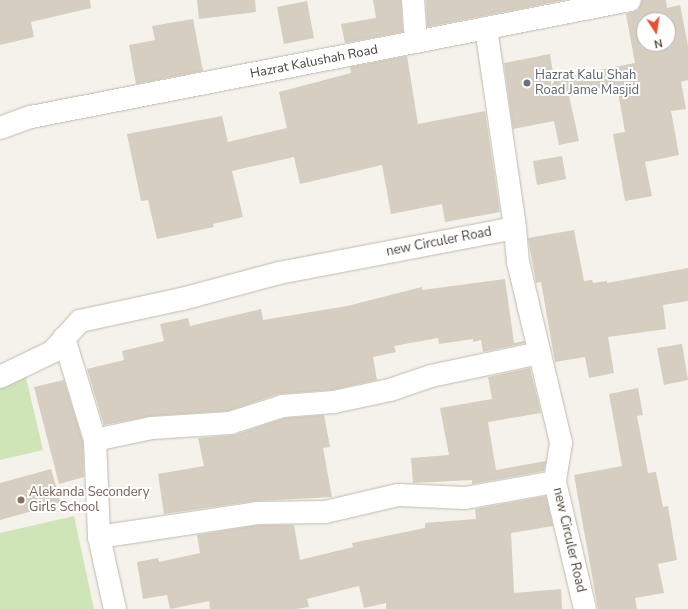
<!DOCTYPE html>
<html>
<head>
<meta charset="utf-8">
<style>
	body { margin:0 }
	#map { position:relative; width:688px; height:609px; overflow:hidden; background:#f4f2eb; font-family:"Nunito Sans",sans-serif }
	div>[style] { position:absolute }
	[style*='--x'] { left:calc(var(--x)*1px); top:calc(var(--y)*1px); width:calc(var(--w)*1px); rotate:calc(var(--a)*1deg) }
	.green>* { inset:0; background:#cfe5b7 }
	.building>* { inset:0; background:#d5cec1 }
	.roads { filter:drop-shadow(0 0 1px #bfbaae) drop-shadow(0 0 1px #bfbaae) }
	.minor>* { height:22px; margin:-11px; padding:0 11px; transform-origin:11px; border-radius:11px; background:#fff }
	.dots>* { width:11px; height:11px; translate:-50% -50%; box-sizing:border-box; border:2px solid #fff; border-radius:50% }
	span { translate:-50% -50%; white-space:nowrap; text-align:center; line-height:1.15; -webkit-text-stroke:4px #fff; paint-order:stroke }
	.street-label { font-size:13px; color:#484339 }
	.worship-label { font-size:13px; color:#5b616d }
	.left { translate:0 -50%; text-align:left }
	.education-label { font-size:13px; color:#785e54 }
	.north { position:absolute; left:636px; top:12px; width:40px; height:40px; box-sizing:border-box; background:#fff; border:1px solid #b6b4b0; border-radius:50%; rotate:168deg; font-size:11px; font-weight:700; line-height:16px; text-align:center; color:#484339 }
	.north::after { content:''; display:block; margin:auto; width:14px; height:18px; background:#ea4f2d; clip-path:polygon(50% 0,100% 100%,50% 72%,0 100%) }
</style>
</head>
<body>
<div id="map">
	<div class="green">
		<i style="clip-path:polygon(24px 369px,43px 450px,0 460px,0 381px)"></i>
		<i style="clip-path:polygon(74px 516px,94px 609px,0 609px,0 533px)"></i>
	</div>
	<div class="building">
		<i style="clip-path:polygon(0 0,90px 0,91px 8px,31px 22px,34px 37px,0 45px)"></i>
		<i style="clip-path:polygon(197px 0,255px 0,256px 12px,199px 19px)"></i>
		<i style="clip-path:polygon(373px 0,401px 0,403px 32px,345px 43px,341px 24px,376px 18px)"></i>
		<i style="clip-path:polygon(426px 0,565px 0,427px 27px)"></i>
		<i style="clip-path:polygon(evenodd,642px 0,666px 0,667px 8px,680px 5px,688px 46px,688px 80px,681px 82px,686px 109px,671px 111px,679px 155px,645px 162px,652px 196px,625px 201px,613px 134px,625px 132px,617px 86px,569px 96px,579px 141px,559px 145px,554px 121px,513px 129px,504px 63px,550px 54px,554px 79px,635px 63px,626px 14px,638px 10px,642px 0,644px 20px,668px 20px,668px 44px,644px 44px,644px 20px)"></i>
		<i style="clip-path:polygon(307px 1px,314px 38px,284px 44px,277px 7px)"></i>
		<i style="clip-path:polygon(193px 19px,203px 71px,136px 84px,129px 45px,155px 40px,152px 26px)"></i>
		<i style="clip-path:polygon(407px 56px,418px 124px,485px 111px,500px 212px,445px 222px,442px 204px,391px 214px,382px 165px,300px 184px,294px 157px,232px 171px,243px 217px,213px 224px,214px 227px,157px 239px,148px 200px,141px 201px,127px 134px,222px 116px,228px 142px,287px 128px,279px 92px,351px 73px,350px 67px)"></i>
		<i style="clip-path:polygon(562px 156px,566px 179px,537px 185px,533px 161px)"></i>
		<i style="clip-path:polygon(574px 230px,584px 281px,592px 280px,593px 283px,607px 281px,607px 283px,688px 268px,688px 301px,663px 305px,666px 329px,608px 337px,614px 373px,589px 378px,585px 357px,555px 362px,541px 282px,536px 283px,528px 238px)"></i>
		<i style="clip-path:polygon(505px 279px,514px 343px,524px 341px,525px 343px,483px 352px,481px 340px,473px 342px,473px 339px,439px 344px,438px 338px,394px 346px,396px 352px,373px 357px,377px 380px,332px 390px,279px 394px,228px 411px,151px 416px,104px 425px,87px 369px,124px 360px,122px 351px,164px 341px,160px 324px,188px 318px,190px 326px,261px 309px,263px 320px,347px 306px,422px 287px,422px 290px)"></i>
		<i style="clip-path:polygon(682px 344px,688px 380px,664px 385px,657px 348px)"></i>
		<i style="clip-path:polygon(530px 368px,541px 413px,488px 422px,496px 470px,546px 461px,544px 471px,472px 484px,472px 480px,413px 483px,411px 458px,449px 455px,440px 408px,492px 399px,488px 377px)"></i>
		<i style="clip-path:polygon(64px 380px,83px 442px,84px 477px,59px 484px,34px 387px)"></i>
		<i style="clip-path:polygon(638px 388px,643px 415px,637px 416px,648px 473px,656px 472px,663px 507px,668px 506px,677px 560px,658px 564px,664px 593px,635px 598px,637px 609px,598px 609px,574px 475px,622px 466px,609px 394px)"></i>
		<i style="clip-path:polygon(324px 415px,330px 447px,323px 448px,332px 497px,255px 501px,164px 514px,158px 474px,204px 466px,198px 438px,234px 435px,285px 418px)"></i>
		<i style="clip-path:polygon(51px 469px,61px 503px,0 520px,0 483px)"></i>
		<i style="clip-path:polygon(546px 496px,553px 526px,511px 533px,514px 593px,561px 589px,562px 609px,386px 609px,386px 603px,364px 608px,359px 586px,307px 599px,309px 607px,296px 609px,210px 609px,209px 601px,170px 609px,167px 595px,143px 599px,137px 562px,158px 558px,159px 562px,200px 553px,197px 535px,258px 525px,294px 525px,300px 560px,353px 547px,352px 543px,425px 528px,425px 523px,476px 519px,475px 509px)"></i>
	</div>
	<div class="roads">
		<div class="minor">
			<i style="--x:413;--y:0;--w:42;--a:85.9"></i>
			<i style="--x:486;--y:28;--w:202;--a:81.7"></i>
			<i style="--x:0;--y:128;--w:33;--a:-20"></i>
			<i style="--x:31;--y:117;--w:610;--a:-11.05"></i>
			<i style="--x:64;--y:338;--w:107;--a:73.1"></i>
			<i style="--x:95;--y:440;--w:58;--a:-11.9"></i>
			<i style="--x:152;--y:428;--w:78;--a:-3.7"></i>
			<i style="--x:230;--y:423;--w:56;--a:-17.8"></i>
			<i style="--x:283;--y:406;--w:51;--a:-4.5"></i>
			<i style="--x:334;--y:402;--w:57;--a:-12.1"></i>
			<i style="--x:390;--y:390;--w:43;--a:-18.9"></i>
			<i style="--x:431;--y:376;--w:111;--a:-11.9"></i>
			<i style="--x:0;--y:377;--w:58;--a:-25.7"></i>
			<i style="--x:52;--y:352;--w:42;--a:-47.9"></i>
			<i style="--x:80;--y:321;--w:104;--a:-12.2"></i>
			<i style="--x:182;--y:299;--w:100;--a:-15"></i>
			<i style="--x:279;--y:273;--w:240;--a:-10.8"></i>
			<i style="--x:515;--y:228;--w:34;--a:85"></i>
			<i style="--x:518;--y:262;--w:186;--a:76.6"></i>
			<i style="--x:561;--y:443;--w:39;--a:99"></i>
			<i style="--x:555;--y:482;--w:130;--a:76.7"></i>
			<i style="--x:95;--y:440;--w:97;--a:87.6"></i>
			<i style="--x:99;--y:537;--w:74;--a:77.5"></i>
			<i style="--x:99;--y:537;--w:160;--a:-8.6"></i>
			<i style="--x:257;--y:513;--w:68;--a:-0.8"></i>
			<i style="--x:325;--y:512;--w:75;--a:-13.1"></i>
			<i style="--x:398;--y:495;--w:67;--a:2.6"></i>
			<i style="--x:465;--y:498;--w:91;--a:-10.1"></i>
		</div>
	</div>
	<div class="dots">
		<i style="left:527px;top:83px;background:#6b7280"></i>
		<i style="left:21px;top:500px;background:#8d6e63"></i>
	</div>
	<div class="street-label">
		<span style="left:314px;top:62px;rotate:-11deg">Hazrat Kalushah Road</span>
		<span style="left:439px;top:242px;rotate:-11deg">new Circuler Road</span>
		<span style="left:569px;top:540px;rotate:77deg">new Circuler Road</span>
	</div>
	<div class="worship-label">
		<span class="left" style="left:535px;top:83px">Hazrat Kalu Shah<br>Road Jame Masjid</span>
	</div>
	<div class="education-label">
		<span class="left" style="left:29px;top:500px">Alekanda Secondery<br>Girls School</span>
	</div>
	<div class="north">N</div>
</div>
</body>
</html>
